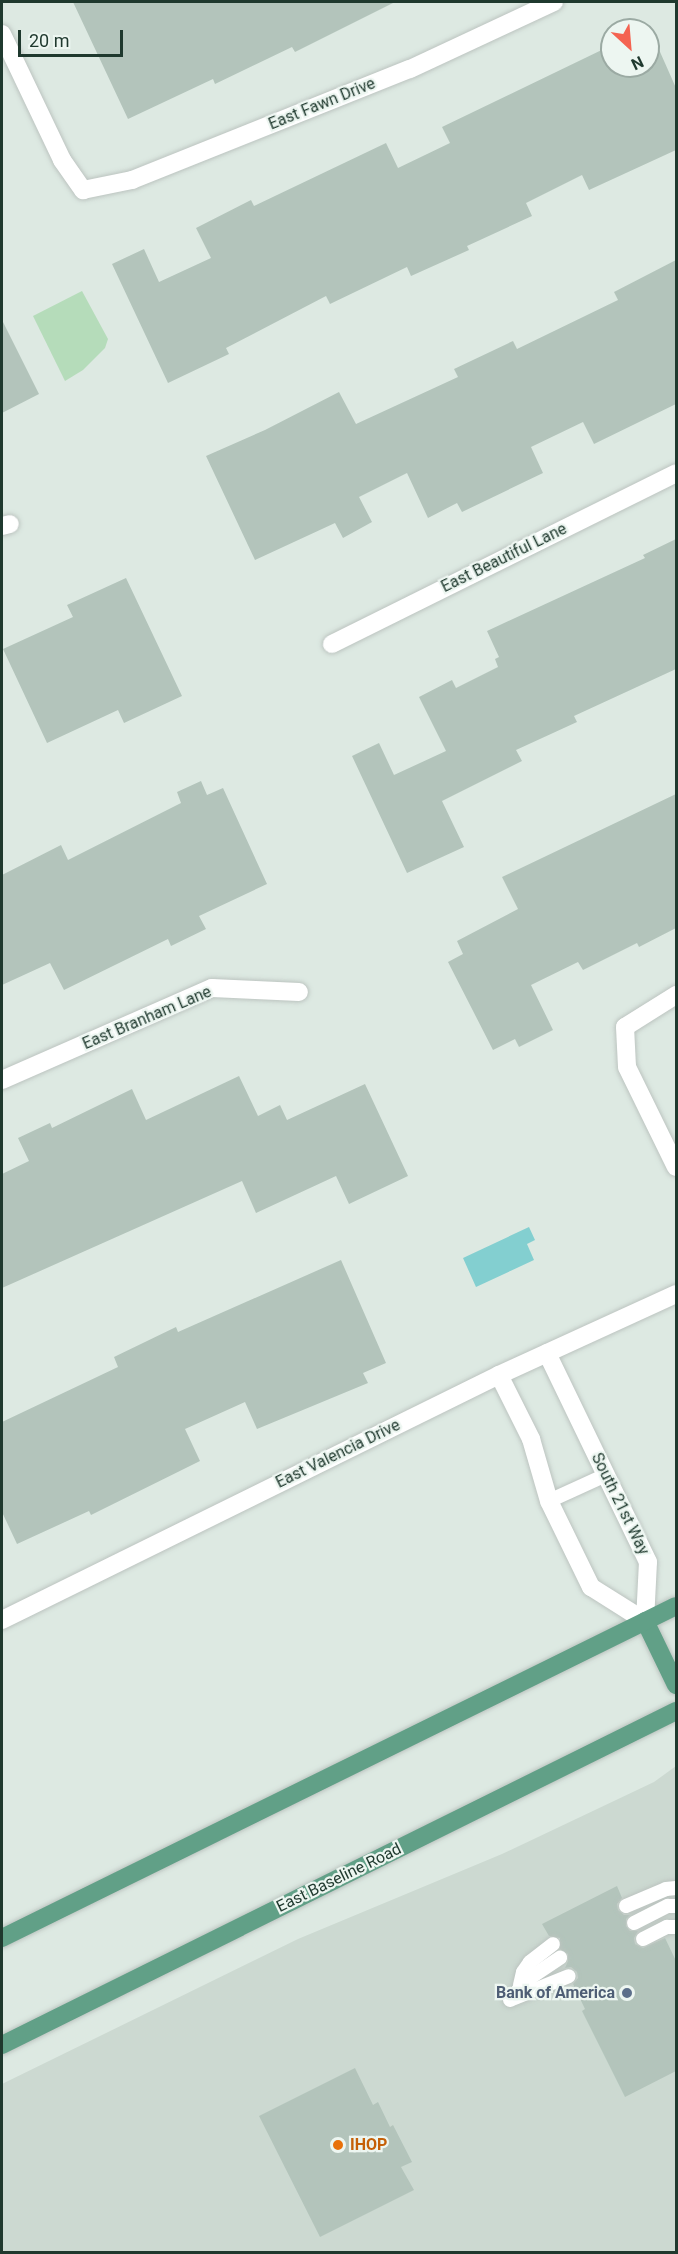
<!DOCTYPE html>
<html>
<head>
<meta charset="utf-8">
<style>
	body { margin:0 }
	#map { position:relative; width:678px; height:2254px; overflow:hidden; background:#dde9e2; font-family:Roboto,sans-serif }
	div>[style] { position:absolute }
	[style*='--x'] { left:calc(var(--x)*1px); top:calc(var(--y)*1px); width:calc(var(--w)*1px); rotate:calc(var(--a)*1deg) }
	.built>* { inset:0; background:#ccd9d1 }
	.green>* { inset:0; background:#b5dcba }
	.water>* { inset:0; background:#83cfd0 }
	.building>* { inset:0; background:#b3c4bb }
	.roads { filter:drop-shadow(0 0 2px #bcc4c0) drop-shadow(0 0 2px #bcc4c0) }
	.lane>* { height:14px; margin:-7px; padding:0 7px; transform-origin:7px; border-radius:7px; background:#fff }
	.street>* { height:18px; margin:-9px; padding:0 9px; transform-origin:9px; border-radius:9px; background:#fff }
	.primary>* { height:18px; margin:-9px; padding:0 9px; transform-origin:9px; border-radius:9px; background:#61a087 }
	.dots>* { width:16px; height:16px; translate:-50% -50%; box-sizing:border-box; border:3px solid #edf6f1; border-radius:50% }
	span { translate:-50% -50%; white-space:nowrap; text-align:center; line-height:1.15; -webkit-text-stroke:4.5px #edf6f1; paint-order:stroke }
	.street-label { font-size:16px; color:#1f392e }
	.service-label { font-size:16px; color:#4e5e75; font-weight:700 }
	.right { translate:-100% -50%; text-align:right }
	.food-label { font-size:16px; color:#c56008; font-weight:700 }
	.left { translate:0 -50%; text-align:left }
	.frame { position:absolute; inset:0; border:3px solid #1f392e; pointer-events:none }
	.north { position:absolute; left:600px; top:18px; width:60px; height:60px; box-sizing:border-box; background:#edf6f1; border:2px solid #9baaa3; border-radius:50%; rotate:154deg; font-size:16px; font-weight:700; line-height:24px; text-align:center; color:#1f392e }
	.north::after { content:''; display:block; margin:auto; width:21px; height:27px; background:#f46351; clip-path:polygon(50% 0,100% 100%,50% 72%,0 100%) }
	.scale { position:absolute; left:18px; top:30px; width:105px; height:27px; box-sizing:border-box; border:3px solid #1f392e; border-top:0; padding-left:8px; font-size:18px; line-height:21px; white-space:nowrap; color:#1f392e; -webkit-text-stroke:4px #edf6f1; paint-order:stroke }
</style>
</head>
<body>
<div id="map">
	<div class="built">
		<i style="clip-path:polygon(676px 1766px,676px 2252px,2px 2252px,2px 2084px,298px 1939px,502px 1854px,654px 1782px)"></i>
	</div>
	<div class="green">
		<i style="clip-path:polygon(82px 291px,108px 339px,105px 348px,83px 370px,65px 381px,33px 316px)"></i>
	</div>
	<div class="water">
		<i style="clip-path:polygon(529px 1227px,535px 1240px,527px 1244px,534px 1260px,476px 1287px,463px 1258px)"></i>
	</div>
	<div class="building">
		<i style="clip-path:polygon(73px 2px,395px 2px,295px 52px,292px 47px,215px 84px,213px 79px,128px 119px)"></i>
		<i style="clip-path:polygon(649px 27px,676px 88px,676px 150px,589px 190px,582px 175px,526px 203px,532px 216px,467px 246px,469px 250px,411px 276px,407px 267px,330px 304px,326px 296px,226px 348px,229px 354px,168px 383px,112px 264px,144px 249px,159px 282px,211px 258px,196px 228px,251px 200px,254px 206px,386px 143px,398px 168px,450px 143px,442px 127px,612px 45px,612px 66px,648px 66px,648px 30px,644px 30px)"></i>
		<i style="clip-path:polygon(676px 260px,676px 404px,594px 444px,583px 422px,531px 447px,543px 473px,462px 512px,457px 503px,428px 518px,407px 473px,359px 497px,372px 522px,343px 538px,335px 523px,255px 560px,206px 456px,265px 430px,339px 392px,356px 424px,458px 377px,454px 369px,513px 341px,517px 349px,618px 300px,614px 292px)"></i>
		<i style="clip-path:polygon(2px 320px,39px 394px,2px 413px)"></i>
		<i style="clip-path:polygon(676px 539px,676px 669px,574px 716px,577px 722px,516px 750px,522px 761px,442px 801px,464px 847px,407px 873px,352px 756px,379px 743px,394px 775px,446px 751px,419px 697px,452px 680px,456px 688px,498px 667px,495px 659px,499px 657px,487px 631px,645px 558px,643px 555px)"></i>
		<i style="clip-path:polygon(126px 578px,182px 696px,124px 723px,118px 710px,47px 743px,3px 649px,73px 617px,67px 605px)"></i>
		<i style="clip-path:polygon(201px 781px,207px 795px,223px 788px,267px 884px,199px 916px,206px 929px,171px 946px,168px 939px,64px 990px,50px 963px,2px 985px,2px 875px,61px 845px,68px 860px,181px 803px,177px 792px)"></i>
		<i style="clip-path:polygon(676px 794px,676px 928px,639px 947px,637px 943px,583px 970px,578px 962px,531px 985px,553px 1030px,519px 1047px,515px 1039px,493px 1050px,448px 962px,463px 954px,457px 941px,518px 909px,502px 877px)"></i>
		<i style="clip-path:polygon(239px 1076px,258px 1116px,280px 1105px,287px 1120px,365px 1084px,408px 1176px,349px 1204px,336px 1176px,256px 1213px,242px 1181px,2px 1288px,2px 1174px,29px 1161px,18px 1138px,50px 1123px,52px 1128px,132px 1089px,146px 1120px)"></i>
		<i style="clip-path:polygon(341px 1260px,386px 1363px,363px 1373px,368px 1383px,257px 1429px,245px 1402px,185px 1429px,200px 1461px,91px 1515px,89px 1511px,17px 1544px,2px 1512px,2px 1422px,118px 1367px,114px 1357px,176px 1327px,178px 1332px)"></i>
		<i style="clip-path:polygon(617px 1886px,622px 1898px,617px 1904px,618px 1910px,624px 1915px,630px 1915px,626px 1919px,626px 1926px,630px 1931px,638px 1931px,634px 1938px,635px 1944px,643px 1948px,665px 1938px,676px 1961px,676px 2071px,625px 2097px,582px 2011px,585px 2009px,573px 1984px,578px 1978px,577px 1972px,571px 1967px,565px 1968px,568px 1961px,568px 1954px,560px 1949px,560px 1938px,549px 1936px,542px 1924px)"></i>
		<i style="clip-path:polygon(355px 2068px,373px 2105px,378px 2102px,390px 2127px,393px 2125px,412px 2162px,401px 2167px,414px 2190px,320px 2237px,259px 2116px)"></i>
	</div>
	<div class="roads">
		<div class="lane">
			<i style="--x:549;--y:1501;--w:63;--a:-24.5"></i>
			<i style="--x:626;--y:1906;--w:43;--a:-23"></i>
			<i style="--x:666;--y:1889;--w:10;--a:-6"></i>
			<i style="--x:634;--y:1923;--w:38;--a:-27"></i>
			<i style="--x:668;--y:1906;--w:8;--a:0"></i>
			<i style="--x:643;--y:1939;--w:27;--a:-27"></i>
			<i style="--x:667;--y:1927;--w:9;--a:0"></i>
			<i style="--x:520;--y:1985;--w:13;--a:-77"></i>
			<i style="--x:523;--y:1972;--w:12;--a:-55"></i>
			<i style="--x:530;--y:1962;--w:29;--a:-38"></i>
			<i style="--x:512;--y:1999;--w:61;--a:-22"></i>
			<i style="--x:510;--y:2000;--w:26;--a:-50"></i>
			<i style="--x:527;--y:1980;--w:40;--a:-34"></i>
		</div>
		<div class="street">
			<i style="--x:2;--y:34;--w:140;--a:64.5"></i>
			<i style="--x:62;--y:160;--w:37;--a:55"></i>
			<i style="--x:83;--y:190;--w:50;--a:-11.5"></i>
			<i style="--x:132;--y:180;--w:299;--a:-21.8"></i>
			<i style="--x:410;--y:69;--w:159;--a:-25"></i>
			<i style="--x:2;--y:526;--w:8;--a:-14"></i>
			<i style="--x:332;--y:644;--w:384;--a:-26.4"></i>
			<i style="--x:676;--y:995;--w:60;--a:147.9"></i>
			<i style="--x:625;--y:1027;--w:40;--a:87.1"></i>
			<i style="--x:627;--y:1067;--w:111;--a:63.9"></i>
			<i style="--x:2;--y:1080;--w:229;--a:-23.7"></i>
			<i style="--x:212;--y:988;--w:87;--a:2.6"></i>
			<i style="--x:499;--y:1375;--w:72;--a:63.4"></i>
			<i style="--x:531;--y:1439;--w:65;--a:73.8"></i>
			<i style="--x:549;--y:1501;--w:96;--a:64"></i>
			<i style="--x:591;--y:1587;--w:64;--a:32.2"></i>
			<i style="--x:645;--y:1621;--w:59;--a:-87.1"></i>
			<i style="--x:648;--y:1562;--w:232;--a:-115.8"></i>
			<i style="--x:2;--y:1620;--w:554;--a:-26.24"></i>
			<i style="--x:499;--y:1375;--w:195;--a:-24.6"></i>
		</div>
		<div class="primary">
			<i style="--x:645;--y:1621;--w:71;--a:64.2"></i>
			<i style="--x:2;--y:1938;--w:751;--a:-26.22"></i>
			<i style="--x:2;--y:2045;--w:752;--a:-26.36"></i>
		</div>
	</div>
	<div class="dots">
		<i style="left:627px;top:1993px;background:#5c6f8a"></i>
		<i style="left:338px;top:2145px;background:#e8710a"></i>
	</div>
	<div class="street-label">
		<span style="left:322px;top:104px;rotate:-22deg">East Fawn Drive</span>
		<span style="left:504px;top:558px;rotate:-26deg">East Beautiful Lane</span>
		<span style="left:147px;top:1018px;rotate:-23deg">East Branham Lane</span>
		<span style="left:338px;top:1454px;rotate:-26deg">East Valencia Drive</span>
		<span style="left:620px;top:1504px;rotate:64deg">South 21st Way</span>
		<span style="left:339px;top:1878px;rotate:-26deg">East Baseline Road</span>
	</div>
	<div class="service-label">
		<span class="right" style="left:615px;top:1993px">Bank of America</span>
	</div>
	<div class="food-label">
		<span class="left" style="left:350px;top:2145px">IHOP</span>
	</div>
	<div class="frame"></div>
	<div class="north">N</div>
	<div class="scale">20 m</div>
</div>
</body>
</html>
